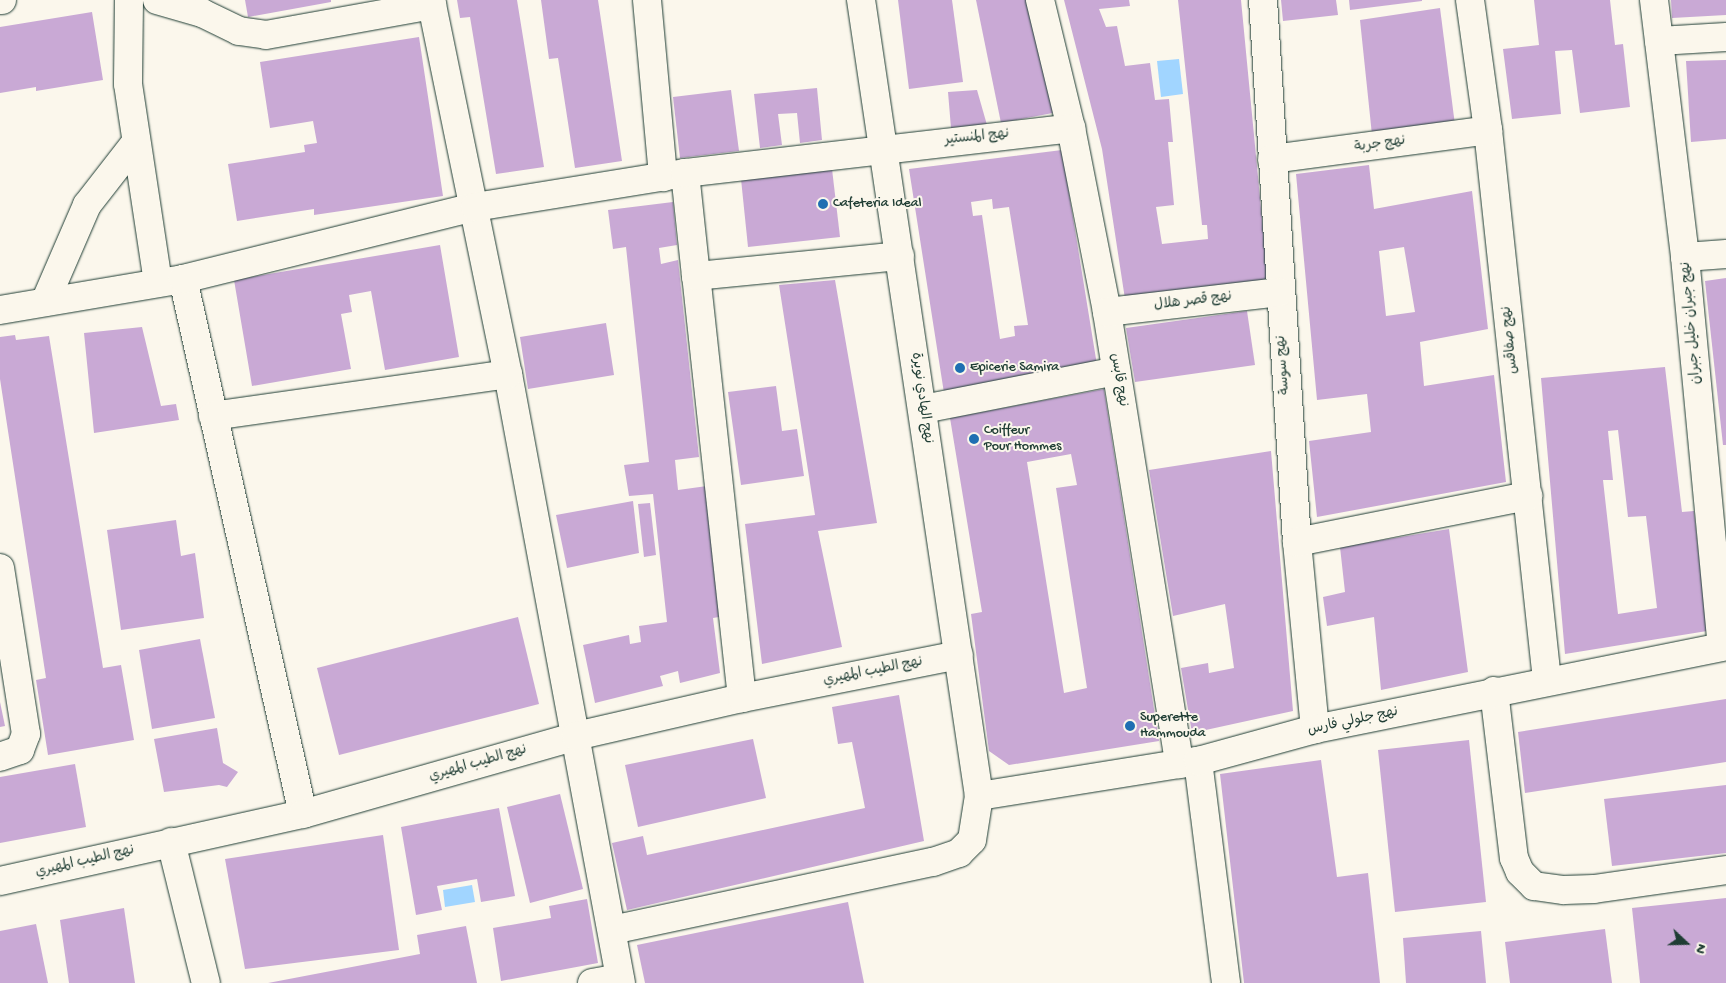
<!DOCTYPE html>
<html>
<head>
<meta charset="utf-8">
<style>
	body { margin:0 }
	#map { position:relative; width:1726px; height:983px; overflow:hidden; background:#fbf7ec; font-family:"Gochi Hand","Playpen Sans Arabic",sans-serif }
	div>[style] { position:absolute }
	[style*='--x'] { left:calc(var(--x)*1px); top:calc(var(--y)*1px); width:calc(var(--w)*1px); rotate:calc(var(--a)*1deg) }
	.water>* { inset:0; background:#a1d5ff }
	.building>* { inset:0; background:#c9a9d5 }
	.roads { filter:drop-shadow(0 0 1px #1f3d34) drop-shadow(0 0 1px #1f3d34) }
	.minor>* { height:28px; margin:-14px; padding:0 14px; transform-origin:14px; border-radius:14px; background:#fbf7ec }
	.dots>* { width:14px; height:14px; translate:-50% -50%; box-sizing:border-box; border:2px solid #fbf7ec; border-radius:50% }
	span { translate:-50% -50%; white-space:nowrap; text-align:center; line-height:1.15; -webkit-text-stroke:4px #fbf7ec; paint-order:stroke }
	.street-label { font-size:14px; color:#1f3d34 }
	.poi-label { font-size:14px; color:#1f3d34 }
	.left { translate:0 -50%; text-align:left }
	.north { position:absolute; left:1661px; top:918px; width:50px; height:50px; -webkit-text-stroke:4px #fbf7ec; paint-order:stroke; rotate:111deg; font-size:14px; font-weight:700; line-height:20px; text-align:center; color:#1f3d34 }
	.north::after { content:''; display:block; margin:auto; width:18px; height:22px; background:#1f3d34; clip-path:polygon(50% 0,100% 100%,50% 72%,0 100%) }
</style>
</head>
<body>
<div id="map">
	<div class="water">
		<i style="clip-path:polygon(1179px 59px,1183px 94px,1161px 97px,1157px 61px)"></i>
		<i style="clip-path:polygon(472px 885px,475px 902px,445px 907px,443px 890px)"></i>
	</div>
	<div class="building">
		<i style="clip-path:polygon(245px 0,331px 0,331px 2px,248px 17px)"></i>
		<i style="clip-path:polygon(457px 0,517px 0,544px 167px,496px 174px,470px 17px,460px 18px)"></i>
		<i style="clip-path:polygon(541px 0,598px 0,622px 161px,575px 168px,558px 58px,549px 59px)"></i>
		<i style="clip-path:polygon(898px 0,952px 0,963px 82px,909px 89px)"></i>
		<i style="clip-path:polygon(976px 0,1026px 0,1058px 112px,1001px 123px)"></i>
		<i style="clip-path:polygon(1064px 0,1129px 0,1130px 6px,1099px 9px,1106px 27px,1117px 26px,1125px 66px,1150px 63px,1155px 100px,1169px 99px,1173px 142px,1168px 142px,1174px 205px,1156px 207px,1162px 244px,1208px 239px,1207px 225px,1202px 225px,1178px 0,1241px 0,1268px 281px,1125px 299px,1102px 149px)"></i>
		<i style="clip-path:polygon(1281px 0,1336px 0,1338px 15px,1283px 21px)"></i>
		<i style="clip-path:polygon(1349px 0,1422px 0,1422px 1px,1350px 10px)"></i>
		<i style="clip-path:polygon(1534px 0,1610px 0,1615px 45px,1623px 44px,1630px 107px,1580px 113px,1572px 50px,1555px 51px,1561px 114px,1512px 119px,1503px 49px,1539px 45px)"></i>
		<i style="clip-path:polygon(1671px 0,1726px 0,1726px 15px,1672px 18px)"></i>
		<i style="clip-path:polygon(1440px 8px,1455px 125px,1372px 135px,1360px 20px)"></i>
		<i style="clip-path:polygon(92px 12px,103px 80px,36px 91px,36px 87px,0 93px,0 27px)"></i>
		<i style="clip-path:polygon(419px 37px,443px 196px,314px 215px,314px 209px,237px 221px,228px 164px,305px 152px,304px 145px,317px 143px,313px 121px,270px 128px,260px 62px)"></i>
		<i style="clip-path:polygon(1726px 60px,1726px 139px,1691px 142px,1686px 61px)"></i>
		<i style="clip-path:polygon(817px 88px,822px 140px,800px 143px,797px 113px,778px 114px,782px 145px,760px 148px,754px 94px)"></i>
		<i style="clip-path:polygon(731px 90px,739px 151px,680px 158px,673px 97px)"></i>
		<i style="clip-path:polygon(977px 90px,987px 125px,951px 128px,948px 92px)"></i>
		<i style="clip-path:polygon(evenodd,1062px 150px,1097px 365px,944px 393px,909px 169px,1062px 150px,992px 199px,993px 209px,1009px 207px,1028px 325px,1014px 326px,1015px 336px,1000px 339px,982px 215px,973px 216px,971px 202px,992px 199px)"></i>
		<i style="clip-path:polygon(evenodd,1369px 165px,1374px 209px,1472px 191px,1488px 329px,1420px 342px,1424px 386px,1494px 375px,1506px 482px,1317px 517px,1309px 441px,1371px 432px,1367px 394px,1317px 400px,1296px 174px,1369px 165px,1404px 247px,1415px 312px,1386px 316px,1379px 251px,1404px 247px)"></i>
		<i style="clip-path:polygon(832px 169px,840px 237px,748px 247px,741px 179px)"></i>
		<i style="clip-path:polygon(673px 202px,677px 245px,659px 248px,661px 264px,678px 260px,699px 457px,675px 460px,678px 490px,707px 486px,719px 617px,713px 618px,720px 673px,680px 683px,678px 671px,660px 676px,663px 686px,595px 703px,583px 645px,629px 635px,630px 644px,641px 642px,639px 626px,667px 622px,653px 494px,629px 496px,624px 465px,649px 462px,626px 247px,613px 249px,608px 210px)"></i>
		<i style="clip-path:polygon(440px 245px,459px 357px,385px 370px,371px 291px,349px 295px,352px 312px,341px 314px,351px 369px,252px 386px,234px 280px)"></i>
		<i style="clip-path:polygon(1726px 278px,1726px 445px,1723px 445px,1705px 281px)"></i>
		<i style="clip-path:polygon(835px 280px,877px 523px,818px 531px,842px 647px,762px 664px,745px 524px,815px 515px,779px 285px)"></i>
		<i style="clip-path:polygon(1247px 311px,1255px 365px,1135px 382px,1126px 328px)"></i>
		<i style="clip-path:polygon(606px 323px,614px 375px,528px 389px,520px 337px)"></i>
		<i style="clip-path:polygon(142px 327px,161px 406px,176px 404px,179px 420px,94px 433px,84px 333px)"></i>
		<i style="clip-path:polygon(15px 335px,16px 340px,49px 336px,103px 668px,121px 665px,134px 740px,48px 755px,36px 680px,46px 678px,0 379px,0 337px)"></i>
		<i style="clip-path:polygon(evenodd,1665px 367px,1682px 512px,1694px 511px,1707px 631px,1565px 654px,1541px 378px,1665px 367px,1618px 430px,1628px 517px,1646px 516px,1657px 608px,1618px 614px,1603px 480px,1613px 480px,1608px 431px,1618px 430px)"></i>
		<i style="clip-path:polygon(776px 386px,782px 431px,797px 429px,804px 476px,741px 485px,728px 392px)"></i>
		<i style="clip-path:polygon(evenodd,1104px 389px,1159px 741px,1009px 765px,989px 751px,971px 614px,982px 612px,950px 418px,1104px 389px,1071px 454px,1077px 485px,1056px 488px,1087px 688px,1064px 693px,1027px 462px,1071px 454px)"></i>
		<i style="clip-path:polygon(1271px 451px,1293px 711px,1192px 733px,1181px 668px,1208px 663px,1209px 673px,1234px 668px,1225px 604px,1173px 616px,1149px 470px)"></i>
		<i style="clip-path:polygon(633px 501px,639px 553px,567px 568px,556px 515px)"></i>
		<i style="clip-path:polygon(650px 503px,656px 555px,644px 557px,638px 504px)"></i>
		<i style="clip-path:polygon(176px 520px,181px 556px,195px 553px,204px 618px,121px 630px,107px 530px)"></i>
		<i style="clip-path:polygon(1449px 529px,1468px 672px,1381px 690px,1374px 617px,1327px 626px,1323px 597px,1345px 592px,1340px 547px)"></i>
		<i style="clip-path:polygon(518px 617px,539px 704px,339px 755px,317px 668px)"></i>
		<i style="clip-path:polygon(200px 639px,215px 718px,152px 729px,139px 650px)"></i>
		<i style="clip-path:polygon(899px 695px,924px 841px,627px 910px,612px 843px,643px 836px,647px 855px,865px 808px,852px 742px,838px 744px,832px 707px)"></i>
		<i style="clip-path:polygon(1726px 699px,1726px 762px,1525px 793px,1518px 732px)"></i>
		<i style="clip-path:polygon(0 702px,5px 726px,0 727px)"></i>
		<i style="clip-path:polygon(217px 728px,223px 763px,238px 772px,227px 787px,219px 785px,164px 792px,154px 739px)"></i>
		<i style="clip-path:polygon(753px 739px,766px 798px,638px 827px,625px 765px)"></i>
		<i style="clip-path:polygon(1469px 740px,1486px 902px,1395px 912px,1378px 750px)"></i>
		<i style="clip-path:polygon(1321px 760px,1337px 877px,1368px 873px,1380px 983px,1244px 983px,1220px 774px)"></i>
		<i style="clip-path:polygon(75px 764px,86px 827px,0 843px,0 777px)"></i>
		<i style="clip-path:polygon(1726px 785px,1726px 853px,1612px 866px,1604px 799px)"></i>
		<i style="clip-path:polygon(560px 794px,583px 889px,530px 903px,507px 807px)"></i>
		<i style="clip-path:polygon(499px 808px,515px 896px,481px 902px,477px 879px,437px 886px,442px 910px,416px 915px,401px 827px)"></i>
		<i style="clip-path:polygon(383px 835px,399px 950px,245px 969px,225px 859px)"></i>
		<i style="clip-path:polygon(1726px 898px,1726px 983px,1640px 983px,1632px 908px)"></i>
		<i style="clip-path:polygon(587px 899px,598px 963px,501px 981px,493px 928px,551px 918px,549px 906px)"></i>
		<i style="clip-path:polygon(848px 902px,864px 983px,645px 983px,637px 945px)"></i>
		<i style="clip-path:polygon(124px 908px,135px 983px,69px 983px,60px 920px)"></i>
		<i style="clip-path:polygon(36px 924px,48px 983px,0 983px,0 931px)"></i>
		<i style="clip-path:polygon(466px 926px,477px 983px,268px 983px,420px 954px,417px 935px)"></i>
		<i style="clip-path:polygon(1605px 929px,1612px 983px,1510px 983px,1505px 942px)"></i>
		<i style="clip-path:polygon(1481px 931px,1486px 983px,1406px 983px,1403px 938px)"></i>
	</div>
	<div class="roads">
		<div class="minor">
			<i style="--x:0;--y:0;--w:2;--a:0"></i>
			<i style="--x:129;--y:0;--w:84;--a:90.7"></i>
			<i style="--x:128;--y:84;--w:201;--a:81.4"></i>
			<i style="--x:157;--y:0;--w:47;--a:16.1"></i>
			<i style="--x:202;--y:13;--w:41;--a:25.9"></i>
			<i style="--x:239;--y:31;--w:27;--a:8"></i>
			<i style="--x:266;--y:35;--w:169;--a:-10.2"></i>
			<i style="--x:431;--y:0;--w:382;--a:78.4"></i>
			<i style="--x:508;--y:374;--w:619;--a:79.49"></i>
			<i style="--x:647;--y:0;--w:178;--a:84.8"></i>
			<i style="--x:1040;--y:0;--w:132;--a:76.4"></i>
			<i style="--x:1071;--y:128;--w:187;--a:78.9"></i>
			<i style="--x:1107;--y:312;--w:458;--a:80.9"></i>
			<i style="--x:1263;--y:0;--w:543;--a:86.41"></i>
			<i style="--x:1297;--y:542;--w:188;--a:84.5"></i>
			<i style="--x:1470;--y:0;--w:131;--a:82.1"></i>
			<i style="--x:1488;--y:130;--w:553;--a:83.88"></i>
			<i style="--x:1654;--y:0;--w:259;--a:83.1"></i>
			<i style="--x:1685;--y:257;--w:391;--a:84.6"></i>
			<i style="--x:1659;--y:41;--w:67;--a:-3.4"></i>
			<i style="--x:1272;--y:159;--w:218;--a:-7.6"></i>
			<i style="--x:685;--y:173;--w:104;--a:83.9"></i>
			<i style="--x:1685;--y:257;--w:41;--a:-4.2"></i>
			<i style="--x:183;--y:279;--w:548;--a:77.36"></i>
			<i style="--x:45;--y:302;--w:106;--a:-66.6"></i>
			<i style="--x:87;--y:205;--w:80;--a:-52.1"></i>
			<i style="--x:0;--y:310;--w:186;--a:-9.6"></i>
			<i style="--x:183;--y:279;--w:301;--a:-13.9"></i>
			<i style="--x:475;--y:207;--w:213;--a:-9.2"></i>
			<i style="--x:685;--y:173;--w:389;--a:-6.6"></i>
			<i style="--x:1107;--y:312;--w:173;--a:-6.6"></i>
			<i style="--x:923;--y:409;--w:197;--a:-11.1"></i>
			<i style="--x:213;--y:416;--w:298;--a:-8.1"></i>
			<i style="--x:1297;--y:542;--w:236;--a:-11.3"></i>
			<i style="--x:0;--y:568;--w:168;--a:81.1"></i>
			<i style="--x:26;--y:734;--w:17;--a:111"></i>
			<i style="--x:20;--y:750;--w:21;--a:161"></i>
			<i style="--x:1494;--y:691;--w:168;--a:83.2"></i>
			<i style="--x:1514;--y:858;--w:15;--a:67"></i>
			<i style="--x:1520;--y:872;--w:20;--a:45"></i>
			<i style="--x:1534;--y:886;--w:30;--a:8"></i>
			<i style="--x:1564;--y:890;--w:30;--a:-2"></i>
			<i style="--x:1594;--y:889;--w:133;--a:-8.2"></i>
			<i style="--x:742;--y:698;--w:424;--a:-96.2"></i>
			<i style="--x:696;--y:276;--w:205;--a:-5.6"></i>
			<i style="--x:1198;--y:761;--w:224;--a:82.8"></i>
			<i style="--x:979;--y:796;--w:222;--a:-9.1"></i>
			<i style="--x:1198;--y:761;--w:121;--a:-15.3"></i>
			<i style="--x:1315;--y:729;--w:419;--a:-11.4"></i>
			<i style="--x:171;--y:842;--w:145;--a:76.1"></i>
			<i style="--x:0;--y:881;--w:310;--a:-12.5"></i>
			<i style="--x:303;--y:814;--w:284;--a:-15.9"></i>
			<i style="--x:576;--y:736;--w:170;--a:-12.9"></i>
			<i style="--x:742;--y:698;--w:221;--a:-11.2"></i>
			<i style="--x:612;--y:930;--w:328;--a:-12"></i>
			<i style="--x:933;--y:862;--w:28;--a:-19"></i>
			<i style="--x:959;--y:853;--w:18;--a:-45"></i>
			<i style="--x:972;--y:840;--w:45;--a:-81"></i>
			<i style="--x:979;--y:796;--w:805;--a:-98.43"></i>
			<i style="--x:592;--y:983;--w:28;--a:-10"></i>
		</div>
	</div>
	<div class="dots">
		<i style="left:823px;top:204px;background:#1f6fb2"></i>
		<i style="left:960px;top:368px;background:#1f6fb2"></i>
		<i style="left:974px;top:439px;background:#1f6fb2"></i>
		<i style="left:1130px;top:726px;background:#1f6fb2"></i>
	</div>
	<div class="street-label">
		<span style="left:977px;top:138px;rotate:-6deg">نهج المنستير</span>
		<span style="left:1380px;top:145px;rotate:-8deg">نهج جربة</span>
		<span style="left:1193px;top:302px;rotate:-7deg">نهج قصر هلال</span>
		<span style="left:1692px;top:323px;rotate:-95deg">نهج جبران خليل جبران</span>
		<span style="left:1511px;top:340px;rotate:-96deg">نهج صفاقس</span>
		<span style="left:1284px;top:365px;rotate:-94deg">نهج سوسة</span>
		<span style="left:1118px;top:380px;rotate:81deg">نهج قابس</span>
		<span style="left:921px;top:398px;rotate:82deg">نهج الهادي نويرة</span>
		<span style="left:873px;top:672px;rotate:-11deg">نهج الطيب المهيري</span>
		<span style="left:1353px;top:722px;rotate:-12deg">نهج جلولي فارس</span>
		<span style="left:478px;top:764px;rotate:-16deg">نهج الطيب المهيري</span>
		<span style="left:85px;top:862px;rotate:-13deg">نهج الطيب المهيري</span>
	</div>
	<div class="poi-label">
		<span class="left" style="left:833px;top:204px">Cafeteria Ideal</span>
		<span class="left" style="left:970px;top:368px">Epicerie Samira</span>
		<span class="left" style="left:984px;top:439px">Coiffeur<br>Pour Hommes</span>
		<span class="left" style="left:1140px;top:726px">Superette<br>Hammouda</span>
	</div>
	<div class="north">N</div>
</div>
</body>
</html>
